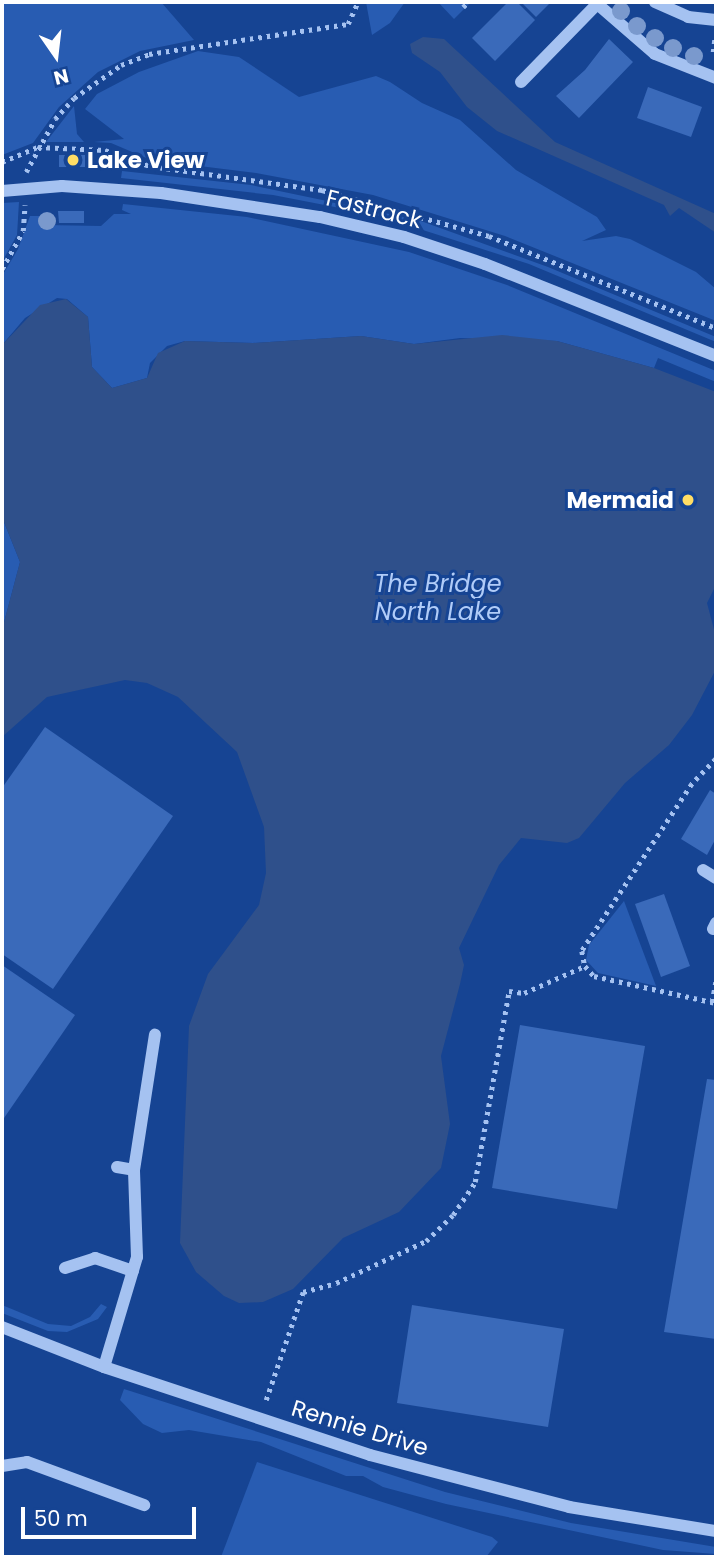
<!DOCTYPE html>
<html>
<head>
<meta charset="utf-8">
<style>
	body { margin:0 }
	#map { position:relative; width:718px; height:1559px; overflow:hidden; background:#164493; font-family:Poppins,sans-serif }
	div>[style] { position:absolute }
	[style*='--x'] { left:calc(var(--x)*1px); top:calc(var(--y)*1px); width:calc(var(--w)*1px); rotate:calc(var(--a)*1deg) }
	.green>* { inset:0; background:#285cb2 }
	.water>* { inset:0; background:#2f508b }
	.building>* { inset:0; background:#3a6aba }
	.path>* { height:4.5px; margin-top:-2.25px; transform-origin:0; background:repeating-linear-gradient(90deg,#a5c2f1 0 3.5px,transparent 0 8.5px) }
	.minor>* { height:12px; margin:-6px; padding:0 6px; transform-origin:6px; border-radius:6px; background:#a5c2f1 }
	.trees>* { width:18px; height:18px; margin:-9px; border-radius:50%; background:#7a99cd }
	.dots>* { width:19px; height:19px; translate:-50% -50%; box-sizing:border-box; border:4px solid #164493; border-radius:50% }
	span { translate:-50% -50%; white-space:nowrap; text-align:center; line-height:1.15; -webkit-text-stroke:6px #164493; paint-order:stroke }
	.poi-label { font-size:23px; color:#fff; font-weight:700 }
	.left { translate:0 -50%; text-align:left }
	.right { translate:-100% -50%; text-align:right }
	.street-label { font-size:23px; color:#fff }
	.water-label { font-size:24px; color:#b1ccf8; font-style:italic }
	.frame { position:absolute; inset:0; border:4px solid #fff; pointer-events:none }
	.north { position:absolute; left:21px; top:21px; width:70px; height:70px; -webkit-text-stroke:5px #164493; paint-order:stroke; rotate:166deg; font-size:19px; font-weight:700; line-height:28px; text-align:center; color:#fff }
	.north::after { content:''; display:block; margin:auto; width:24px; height:32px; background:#fff; clip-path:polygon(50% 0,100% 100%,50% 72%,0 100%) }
	.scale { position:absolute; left:21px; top:1507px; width:175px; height:32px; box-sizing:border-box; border:4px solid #fff; border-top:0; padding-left:9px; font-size:21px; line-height:24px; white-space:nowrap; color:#fff; -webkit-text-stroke:5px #164493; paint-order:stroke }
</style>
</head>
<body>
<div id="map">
	<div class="green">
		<i style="clip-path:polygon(2px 2px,161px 2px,194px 40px,140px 51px,98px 72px,59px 107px,33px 143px,2px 155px)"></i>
		<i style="clip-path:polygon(405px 2px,390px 23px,372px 35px,366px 2px)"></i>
		<i style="clip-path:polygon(438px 2px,471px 2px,454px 19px)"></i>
		<i style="clip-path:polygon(198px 51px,239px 57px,299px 97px,376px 76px,390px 82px,422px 103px,460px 120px,516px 170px,597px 217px,606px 230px,582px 241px,616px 236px,630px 239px,696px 272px,716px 289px,716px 321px,505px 236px,373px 195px,256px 173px,151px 160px,111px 143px,94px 142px,124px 139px,85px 109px,97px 94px,139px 72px)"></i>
		<i style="clip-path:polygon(74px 106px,77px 134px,84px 142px,46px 142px)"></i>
		<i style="clip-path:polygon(122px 171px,251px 185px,418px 220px,548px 267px,716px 337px,716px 342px,529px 264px,376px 215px,273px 195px,121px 178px)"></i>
		<i style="clip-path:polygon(19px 202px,17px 235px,2px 262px,2px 203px)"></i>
		<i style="clip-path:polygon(123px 204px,247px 217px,409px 252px,507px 285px,716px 371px,716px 382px,658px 358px,654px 368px,557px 341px,460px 338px,414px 344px,361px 336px,253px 343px,185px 341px,167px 346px,150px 363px,147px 378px,112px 388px,92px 367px,88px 317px,67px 299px,57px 298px,25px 318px,2px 345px,2px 276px,18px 249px,30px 216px,43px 216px,44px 225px,101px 226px,114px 214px,131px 214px,122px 210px)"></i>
		<i style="clip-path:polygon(2px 517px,20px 562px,2px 630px)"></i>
		<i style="clip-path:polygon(624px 901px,656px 986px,598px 973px,586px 960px,589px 945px)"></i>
		<i style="clip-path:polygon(101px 1304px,107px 1307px,98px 1319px,67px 1332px,48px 1331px,2px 1313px,2px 1305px,48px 1324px,71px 1326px,90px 1317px)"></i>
		<i style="clip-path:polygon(124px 1389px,445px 1492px,571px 1523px,716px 1547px,716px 1554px,663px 1550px,446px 1504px,383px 1487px,363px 1476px,346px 1476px,261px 1442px,189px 1430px,162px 1433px,143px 1424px,120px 1400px)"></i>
		<i style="clip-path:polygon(257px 1462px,492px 1537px,498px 1542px,486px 1557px,221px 1557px)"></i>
	</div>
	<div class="water">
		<i style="clip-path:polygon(423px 37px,444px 39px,555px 142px,716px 214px,716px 233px,679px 208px,670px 216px,664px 205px,497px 131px,467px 107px,440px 72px,412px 53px,410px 44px)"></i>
		<i style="clip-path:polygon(66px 299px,88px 317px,92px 367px,112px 388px,147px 378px,158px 353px,185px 341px,253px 343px,361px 336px,414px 344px,502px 335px,557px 341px,654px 368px,716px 392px,716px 585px,707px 603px,716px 637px,716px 669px,692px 715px,669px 745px,625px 783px,579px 838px,567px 843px,521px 838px,499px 865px,459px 948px,464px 965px,460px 984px,441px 1056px,450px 1124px,441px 1168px,399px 1212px,343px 1238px,293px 1289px,263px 1302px,239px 1303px,224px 1296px,196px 1272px,180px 1243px,189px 1026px,208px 974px,259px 905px,266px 873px,264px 827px,237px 752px,178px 697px,147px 683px,125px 680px,47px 697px,2px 737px,2px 630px,20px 562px,2px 517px,2px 345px,40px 305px)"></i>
	</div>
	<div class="building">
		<i style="clip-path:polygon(508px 2px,517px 2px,535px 20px,495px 61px,472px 38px)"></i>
		<i style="clip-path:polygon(521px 2px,551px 2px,536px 17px)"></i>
		<i style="clip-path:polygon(609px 39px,633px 62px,579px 118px,556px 96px,585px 70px)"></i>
		<i style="clip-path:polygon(648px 87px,702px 107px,691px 137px,637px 118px)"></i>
		<i style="clip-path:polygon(59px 155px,85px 155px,85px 167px,59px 167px)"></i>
		<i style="clip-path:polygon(58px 211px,84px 211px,84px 223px,59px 223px)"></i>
		<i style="clip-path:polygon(45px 727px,173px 816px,53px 989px,2px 954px,2px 788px)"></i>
		<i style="clip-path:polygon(710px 790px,716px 794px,716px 838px,707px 855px,681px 839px)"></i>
		<i style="clip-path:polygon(664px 894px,690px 966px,661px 977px,635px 904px)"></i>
		<i style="clip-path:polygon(2px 965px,75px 1015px,2px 1121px)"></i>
		<i style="clip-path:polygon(520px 1025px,645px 1046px,617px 1209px,492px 1188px)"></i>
		<i style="clip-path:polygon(707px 1079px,716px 1080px,716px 1339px,664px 1332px)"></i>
		<i style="clip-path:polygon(412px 1305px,564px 1329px,548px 1427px,397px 1403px)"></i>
	</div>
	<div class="path">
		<i style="--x:463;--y:7;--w:7;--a:-45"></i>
		<i style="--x:713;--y:52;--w:16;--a:-83"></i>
		<i style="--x:2;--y:162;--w:39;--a:-23"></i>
		<i style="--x:38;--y:147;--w:67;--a:2.6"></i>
		<i style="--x:105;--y:150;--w:48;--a:19.6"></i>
		<i style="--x:150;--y:166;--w:174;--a:7.9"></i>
		<i style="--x:322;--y:190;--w:173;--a:15.4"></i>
		<i style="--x:489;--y:236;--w:245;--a:22.1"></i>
		<i style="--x:26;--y:172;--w:60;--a:-61.3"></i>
		<i style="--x:55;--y:119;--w:28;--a:-48"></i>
		<i style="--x:74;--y:98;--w:57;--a:-35.1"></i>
		<i style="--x:121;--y:65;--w:30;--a:-21"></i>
		<i style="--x:149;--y:54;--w:201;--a:-8.6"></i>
		<i style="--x:348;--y:24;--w:24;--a:-66"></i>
		<i style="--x:2;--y:269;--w:43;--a:-61.1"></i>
		<i style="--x:23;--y:231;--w:26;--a:-86"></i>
		<i style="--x:716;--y:759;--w:35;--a:134"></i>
		<i style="--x:692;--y:784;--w:200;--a:123.4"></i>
		<i style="--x:582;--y:951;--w:15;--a:79"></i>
		<i style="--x:585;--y:966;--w:13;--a:48"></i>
		<i style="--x:594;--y:976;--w:125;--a:12.5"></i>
		<i style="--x:712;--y:1002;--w:22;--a:-80"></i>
		<i style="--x:266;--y:1400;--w:114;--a:-71.1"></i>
		<i style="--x:303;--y:1292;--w:34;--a:-15"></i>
		<i style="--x:336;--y:1283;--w:99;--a:-25"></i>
		<i style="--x:426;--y:1241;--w:37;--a:-44"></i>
		<i style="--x:453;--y:1215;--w:40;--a:-56"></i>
		<i style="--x:475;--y:1182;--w:194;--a:-79.9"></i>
		<i style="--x:509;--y:991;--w:15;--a:8"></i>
		<i style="--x:524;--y:993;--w:67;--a:-23.9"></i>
	</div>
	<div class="minor">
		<i style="--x:595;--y:2;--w:79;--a:40.9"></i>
		<i style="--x:655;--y:54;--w:66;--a:21.5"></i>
		<i style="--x:655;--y:2;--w:36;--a:24"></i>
		<i style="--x:688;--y:17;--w:28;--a:6"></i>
		<i style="--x:521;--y:82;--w:109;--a:-45.7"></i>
		<i style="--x:2;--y:191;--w:60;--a:-4.8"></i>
		<i style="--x:62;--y:186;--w:99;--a:4"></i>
		<i style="--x:161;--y:193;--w:161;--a:8.6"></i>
		<i style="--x:320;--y:217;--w:86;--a:13.4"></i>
		<i style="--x:404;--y:237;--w:85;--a:18.4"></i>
		<i style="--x:485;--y:264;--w:249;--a:21.7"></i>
		<i style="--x:703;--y:870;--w:15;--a:32"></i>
		<i style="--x:713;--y:929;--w:7;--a:-63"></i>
		<i style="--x:117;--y:1167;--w:17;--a:10"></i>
		<i style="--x:65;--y:1268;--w:32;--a:-18"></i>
		<i style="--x:95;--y:1258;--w:40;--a:18.9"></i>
		<i style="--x:2;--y:1327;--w:110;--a:21.4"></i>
		<i style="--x:104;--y:1367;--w:280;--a:18.3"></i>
		<i style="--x:370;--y:1455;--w:206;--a:14.6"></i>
		<i style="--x:569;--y:1507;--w:149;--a:9.3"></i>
		<i style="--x:104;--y:1367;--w:115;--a:-73.3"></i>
		<i style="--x:137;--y:1257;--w:87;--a:-92"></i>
		<i style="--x:134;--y:1170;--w:137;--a:-81.2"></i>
		<i style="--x:2;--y:1466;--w:25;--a:-9"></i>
		<i style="--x:27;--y:1462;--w:125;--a:20.2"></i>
	</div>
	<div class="trees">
		<i style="left:621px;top:11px"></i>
		<i style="left:637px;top:26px"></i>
		<i style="left:655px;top:38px"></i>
		<i style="left:673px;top:48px"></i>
		<i style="left:694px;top:56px"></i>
		<i style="left:47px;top:221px"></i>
	</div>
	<div class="dots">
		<i style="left:73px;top:160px;background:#ffdd65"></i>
		<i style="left:688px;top:500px;background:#ffdd65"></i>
	</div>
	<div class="poi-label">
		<span class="left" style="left:87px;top:160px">Lake View</span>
		<span class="right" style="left:674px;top:500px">Mermaid</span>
	</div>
	<div class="street-label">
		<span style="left:374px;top:209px;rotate:14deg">Fastrack</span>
		<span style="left:360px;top:1428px;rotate:17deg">Rennie Drive</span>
	</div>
	<div class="water-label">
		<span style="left:438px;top:598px">The Bridge<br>North Lake</span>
	</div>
	<div class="frame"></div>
	<div class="north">N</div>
	<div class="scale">50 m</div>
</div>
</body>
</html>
